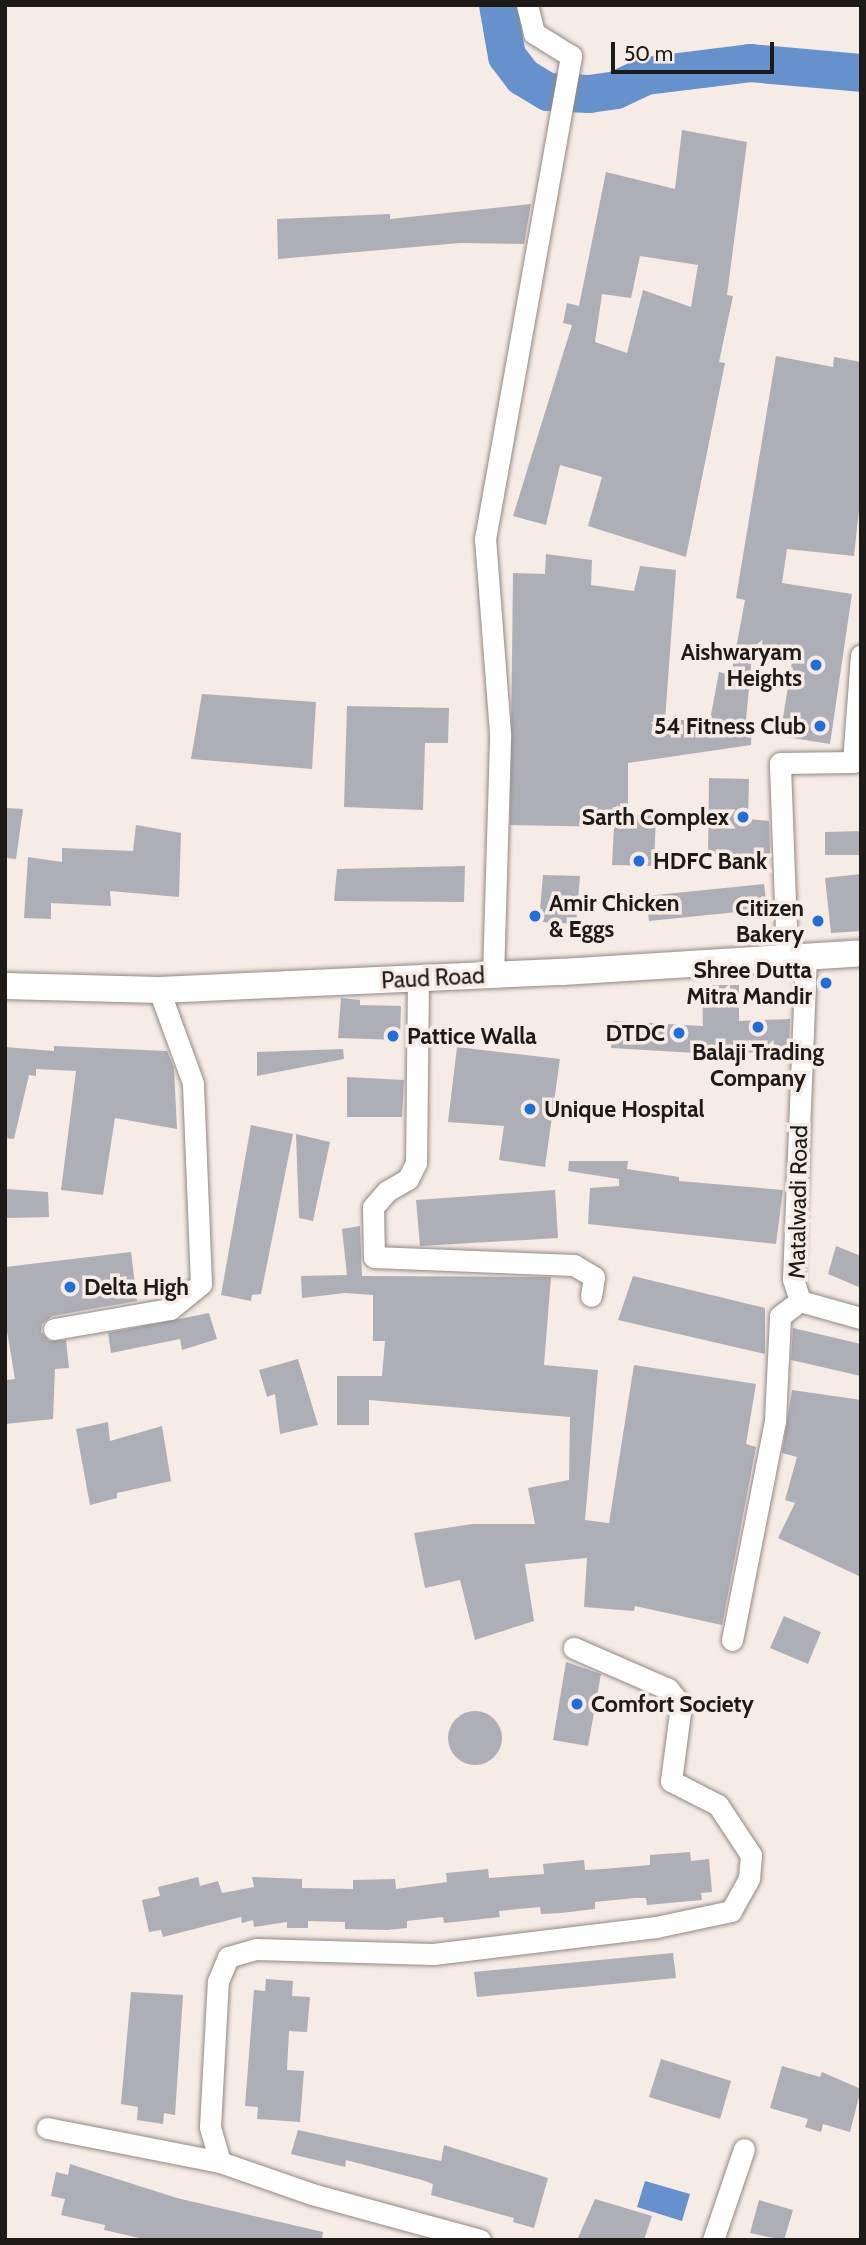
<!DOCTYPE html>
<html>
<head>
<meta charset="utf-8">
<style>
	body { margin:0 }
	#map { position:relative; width:866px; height:2245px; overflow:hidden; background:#f6ebe5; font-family:Cabin,sans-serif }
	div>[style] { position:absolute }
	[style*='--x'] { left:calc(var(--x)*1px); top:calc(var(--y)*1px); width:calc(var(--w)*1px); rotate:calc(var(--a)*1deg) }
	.water>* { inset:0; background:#6592cc }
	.river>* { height:38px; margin:-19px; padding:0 19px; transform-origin:19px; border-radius:19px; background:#6592cc }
	.building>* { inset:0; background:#aeaeb7 }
	.round { border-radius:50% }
	.roads { filter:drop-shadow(0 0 2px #928883) drop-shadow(0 0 2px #928883) }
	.minor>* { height:21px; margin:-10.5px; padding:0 10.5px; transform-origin:10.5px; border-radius:10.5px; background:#fff }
	.major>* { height:26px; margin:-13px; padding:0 13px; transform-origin:13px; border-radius:13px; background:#fff }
	.dots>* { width:19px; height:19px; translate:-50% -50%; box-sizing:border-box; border:4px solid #f6ebe5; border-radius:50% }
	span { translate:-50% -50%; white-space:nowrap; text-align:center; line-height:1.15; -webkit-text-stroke:7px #f6ebe5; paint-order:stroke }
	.poi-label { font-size:23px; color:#1e1a18; font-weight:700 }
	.right { translate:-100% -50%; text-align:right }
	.left { translate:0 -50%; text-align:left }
	.street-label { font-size:23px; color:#1e1a18 }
	.frame { position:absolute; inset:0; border:7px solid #1e1a18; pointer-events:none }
	.scale { position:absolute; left:611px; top:42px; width:163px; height:32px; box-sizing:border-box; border:4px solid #1e1a18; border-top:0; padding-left:9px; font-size:21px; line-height:24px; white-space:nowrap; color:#1e1a18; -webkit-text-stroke:5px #f6ebe5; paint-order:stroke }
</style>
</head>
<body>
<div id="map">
	<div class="water">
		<i style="clip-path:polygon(645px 2181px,690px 2194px,682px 2221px,637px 2207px)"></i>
	</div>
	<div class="river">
		<i style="--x:498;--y:5;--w:52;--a:80"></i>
		<i style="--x:507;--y:56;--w:26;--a:53"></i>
		<i style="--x:523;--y:77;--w:29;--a:31"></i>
		<i style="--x:548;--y:92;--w:41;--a:2.8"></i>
		<i style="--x:589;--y:94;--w:27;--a:-8"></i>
		<i style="--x:616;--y:90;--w:33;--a:-25"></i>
		<i style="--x:646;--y:76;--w:105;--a:-7.1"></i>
		<i style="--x:750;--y:63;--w:111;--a:5.1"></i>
	</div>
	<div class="building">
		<i style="clip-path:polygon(evenodd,682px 130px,747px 142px,727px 295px,733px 296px,719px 362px,725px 363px,686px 557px,588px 526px,602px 477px,560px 465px,546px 525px,513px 516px,572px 325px,563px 323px,567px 303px,579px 306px,606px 172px,675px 189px,682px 130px,640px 256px,698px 265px,691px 307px,643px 290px,627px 353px,595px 342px,602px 294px,631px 298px,640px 256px)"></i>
		<i style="clip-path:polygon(531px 204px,524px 244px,460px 243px,278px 259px,277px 219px,390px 214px,390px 219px)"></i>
		<i style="clip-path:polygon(776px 356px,833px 367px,834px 357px,861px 362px,861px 491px,854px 556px,787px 549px,782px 583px,852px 594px,830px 744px,780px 736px,792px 662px,752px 656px,746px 720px,752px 720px,751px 745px,628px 763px,628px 815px,656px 815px,654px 866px,612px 865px,614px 827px,510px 825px,513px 573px,545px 574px,546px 554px,592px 560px,591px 585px,634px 591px,640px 566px,676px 570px,665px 720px,710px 720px,719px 672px,731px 675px,745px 600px,736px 598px)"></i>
		<i style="clip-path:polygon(202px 694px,316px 702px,312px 769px,191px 759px)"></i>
		<i style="clip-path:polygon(347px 706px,449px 708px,448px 743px,425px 743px,423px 810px,344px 807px)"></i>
		<i style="clip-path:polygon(709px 778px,749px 779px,748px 819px,769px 821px,770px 854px,708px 854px)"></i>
		<i style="clip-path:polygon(5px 808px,23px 809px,16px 859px,5px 858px)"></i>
		<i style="clip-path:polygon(136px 825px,181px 833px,179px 897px,110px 891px,111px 906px,51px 903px,51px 919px,24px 918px,28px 857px,62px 862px,62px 848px,133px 851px)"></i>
		<i style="clip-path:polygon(861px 831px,861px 855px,825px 855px,825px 832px)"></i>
		<i style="clip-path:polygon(465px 866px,464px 902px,334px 901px,337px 869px)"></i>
		<i style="clip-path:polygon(861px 874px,861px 931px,831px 933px,825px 878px)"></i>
		<i style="clip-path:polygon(543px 875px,580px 876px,576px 924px,539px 922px)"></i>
		<i style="clip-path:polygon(764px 884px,767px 909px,649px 921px,646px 896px)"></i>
		<i style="clip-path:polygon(702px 985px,739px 985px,739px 1021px,790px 1019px,789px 1051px,713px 1054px,611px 1048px,613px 1021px,703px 1026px)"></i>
		<i style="clip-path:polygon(341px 998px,360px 1000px,360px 1005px,401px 1006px,400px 1040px,338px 1038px)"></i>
		<i style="clip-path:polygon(54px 1046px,167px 1051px,174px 1068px,177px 1129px,115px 1118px,103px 1195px,61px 1190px,76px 1071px,36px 1069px,36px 1076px,29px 1075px,14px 1139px,5px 1138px,5px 1047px,54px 1051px)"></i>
		<i style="clip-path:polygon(457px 1047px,560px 1059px,545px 1167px,499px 1160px,504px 1126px,448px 1122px)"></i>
		<i style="clip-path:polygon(343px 1049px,344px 1059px,257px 1076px,257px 1052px)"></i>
		<i style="clip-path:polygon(347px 1077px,404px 1080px,402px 1117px,347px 1117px)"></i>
		<i style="clip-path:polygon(251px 1125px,293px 1134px,261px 1294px,252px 1295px,251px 1301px,221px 1295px)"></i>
		<i style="clip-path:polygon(296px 1134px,330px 1142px,313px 1221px,299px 1218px)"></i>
		<i style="clip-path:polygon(569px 1161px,628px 1161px,627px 1169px,679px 1177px,679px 1181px,783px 1190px,776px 1244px,588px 1224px,590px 1188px,619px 1186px,619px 1179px,568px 1171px)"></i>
		<i style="clip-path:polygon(7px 1189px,48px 1192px,49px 1217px,7px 1218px)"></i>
		<i style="clip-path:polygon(555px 1190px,558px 1238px,420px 1246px,416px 1200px)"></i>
		<i style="clip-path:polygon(360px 1226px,362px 1276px,551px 1277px,544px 1365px,598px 1370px,585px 1520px,609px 1523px,634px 1365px,756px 1384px,746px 1444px,756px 1447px,722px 1625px,635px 1606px,634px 1611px,584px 1607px,587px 1558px,525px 1564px,534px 1621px,475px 1640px,460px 1580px,425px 1588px,414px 1533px,472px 1524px,535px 1524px,528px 1488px,569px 1480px,570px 1417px,369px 1400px,369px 1425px,337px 1425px,337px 1376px,382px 1376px,385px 1341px,373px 1341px,373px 1295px,345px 1293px,302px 1298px,301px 1276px,347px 1275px,342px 1229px)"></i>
		<i style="clip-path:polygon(836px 1246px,861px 1256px,861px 1288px,828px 1274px)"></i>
		<i style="clip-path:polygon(131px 1252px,137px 1301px,52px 1316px,42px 1324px,41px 1332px,49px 1341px,66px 1340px,69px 1368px,55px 1369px,53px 1419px,5px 1424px,5px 1380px,15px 1379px,5px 1319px,5px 1267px)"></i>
		<i style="clip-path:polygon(633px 1276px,765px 1308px,765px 1354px,618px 1320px)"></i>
		<i style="clip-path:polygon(209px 1313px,217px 1339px,182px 1350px,180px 1339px,111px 1353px,108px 1333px)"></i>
		<i style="clip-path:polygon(793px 1328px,861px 1344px,861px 1376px,791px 1360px)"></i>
		<i style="clip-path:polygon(298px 1359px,318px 1425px,280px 1434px,275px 1394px,267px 1397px,259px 1370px)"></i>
		<i style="clip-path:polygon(792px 1390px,861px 1400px,861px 1577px,778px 1538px,795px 1503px,785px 1500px,797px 1457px,782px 1453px)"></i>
		<i style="clip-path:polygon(108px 1422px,110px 1441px,162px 1426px,171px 1481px,117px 1493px,117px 1498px,90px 1505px,76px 1429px)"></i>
		<i style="clip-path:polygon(784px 1616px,821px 1632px,808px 1664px,770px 1648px)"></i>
		<i style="clip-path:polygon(566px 1662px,601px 1674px,588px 1746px,553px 1740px)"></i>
		<i class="round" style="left:448px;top:1711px;width:54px;height:54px"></i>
		<i style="clip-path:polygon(690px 1852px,691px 1861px,709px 1859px,712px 1892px,701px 1893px,702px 1900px,647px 1905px,646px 1898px,635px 1898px,595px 1902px,595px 1909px,561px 1913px,541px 1914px,540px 1907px,499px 1911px,500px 1917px,464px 1921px,444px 1923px,443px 1917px,407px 1921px,407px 1928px,387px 1930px,345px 1929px,345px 1922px,308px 1921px,308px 1928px,287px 1928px,287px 1922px,254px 1927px,253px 1920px,242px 1923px,241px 1917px,163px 1937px,161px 1930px,149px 1932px,142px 1900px,160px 1896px,158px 1887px,198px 1877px,200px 1886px,218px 1881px,222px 1893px,254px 1887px,252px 1877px,302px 1879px,302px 1888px,353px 1889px,353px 1880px,395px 1879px,396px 1889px,447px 1882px,446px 1873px,488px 1869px,489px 1878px,544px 1874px,543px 1864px,584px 1860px,585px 1870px,603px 1869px,650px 1865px,650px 1855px)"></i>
		<i style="clip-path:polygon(673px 1953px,676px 1978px,477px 1997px,474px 1972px)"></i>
		<i style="clip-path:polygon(266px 1979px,293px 1981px,292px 1996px,310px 1997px,307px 2032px,289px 2031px,287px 2070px,304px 2071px,300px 2122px,257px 2119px,258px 2107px,245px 2106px,254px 1990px,265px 1991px)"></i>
		<i style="clip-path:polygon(131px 1992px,183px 1995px,175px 2115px,164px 2113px,163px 2124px,137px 2120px,138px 2107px,121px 2104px)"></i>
		<i style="clip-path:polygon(661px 2059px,731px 2081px,720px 2119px,649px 2097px)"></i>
		<i style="clip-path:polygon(782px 2066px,820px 2077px,822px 2072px,861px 2089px,850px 2132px,823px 2124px,821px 2132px,805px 2127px,808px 2119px,770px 2108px)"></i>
		<i style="clip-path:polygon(298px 2130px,441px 2161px,444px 2145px,548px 2178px,534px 2228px,513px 2222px,514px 2218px,431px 2195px,433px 2184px,422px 2180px,346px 2160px,345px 2167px,291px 2154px)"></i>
		<i style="clip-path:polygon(70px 2164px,177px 2198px,323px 2232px,322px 2240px,148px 2240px,104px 2230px,105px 2225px,61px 2215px,65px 2199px,51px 2196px,56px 2172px,68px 2175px)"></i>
		<i style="clip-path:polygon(595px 2199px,652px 2216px,644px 2240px,577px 2240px)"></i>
		<i style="clip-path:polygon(759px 2200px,793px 2210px,784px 2240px,750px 2233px)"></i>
	</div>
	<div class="roads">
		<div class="minor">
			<i style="--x:806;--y:956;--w:323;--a:92.3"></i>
			<i style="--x:793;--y:1279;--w:23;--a:72"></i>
			<i style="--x:800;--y:1301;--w:63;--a:15.6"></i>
			<i style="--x:787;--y:957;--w:194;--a:-92.1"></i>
			<i style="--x:780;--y:763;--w:73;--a:-0.8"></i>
			<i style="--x:853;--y:762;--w:107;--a:-85.7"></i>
			<i style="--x:493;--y:976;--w:243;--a:-88.3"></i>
			<i style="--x:500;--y:733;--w:195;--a:-94.4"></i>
			<i style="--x:485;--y:539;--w:491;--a:-79.9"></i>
			<i style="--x:571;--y:56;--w:44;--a:-148.1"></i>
			<i style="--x:534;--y:33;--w:29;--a:-104"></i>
			<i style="--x:418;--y:979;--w:184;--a:90.6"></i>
			<i style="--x:416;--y:1163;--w:18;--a:117"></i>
			<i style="--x:408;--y:1179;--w:24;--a:150"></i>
			<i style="--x:387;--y:1191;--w:21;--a:131"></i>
			<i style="--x:373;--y:1207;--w:50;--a:88.9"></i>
			<i style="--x:374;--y:1257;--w:200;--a:2.3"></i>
			<i style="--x:574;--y:1265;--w:23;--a:31"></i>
			<i style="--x:594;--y:1277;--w:19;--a:99"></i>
			<i style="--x:54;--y:1329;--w:118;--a:-9.8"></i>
			<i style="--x:170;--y:1309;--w:40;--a:-39"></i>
			<i style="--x:201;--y:1284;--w:201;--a:-92.3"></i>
			<i style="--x:193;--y:1083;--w:99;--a:-110.1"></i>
			<i style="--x:732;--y:1640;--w:224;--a:-78.9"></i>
			<i style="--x:775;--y:1420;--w:104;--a:-87.2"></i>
			<i style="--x:780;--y:1316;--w:25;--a:-37"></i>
			<i style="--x:47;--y:2128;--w:176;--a:11.1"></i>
			<i style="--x:480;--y:2240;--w:174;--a:-164.7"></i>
			<i style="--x:312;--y:2194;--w:97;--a:-160.8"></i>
			<i style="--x:220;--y:2162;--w:36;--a:-106"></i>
			<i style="--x:210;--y:2127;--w:146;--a:-86.9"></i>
			<i style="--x:218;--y:1981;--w:26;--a:-67"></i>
			<i style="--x:228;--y:1957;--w:29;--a:-16"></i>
			<i style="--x:256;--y:1949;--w:177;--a:1.6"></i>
			<i style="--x:433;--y:1954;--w:225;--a:-6.9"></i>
			<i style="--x:656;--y:1927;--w:77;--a:-12"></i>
			<i style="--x:731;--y:1911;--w:38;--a:-61"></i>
			<i style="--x:749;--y:1878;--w:23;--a:-85"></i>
			<i style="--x:751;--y:1855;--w:60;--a:-123.4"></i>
			<i style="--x:718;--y:1805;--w:53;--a:-152.9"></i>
			<i style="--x:671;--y:1781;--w:77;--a:-82.5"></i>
			<i style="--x:681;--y:1705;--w:21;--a:-129"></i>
			<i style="--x:668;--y:1689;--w:103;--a:-156.4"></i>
			<i style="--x:713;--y:2240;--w:96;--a:-71.2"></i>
		</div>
		<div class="major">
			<i style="--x:5;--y:986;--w:154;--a:1.5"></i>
			<i style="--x:159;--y:990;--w:404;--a:-2.6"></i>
			<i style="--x:563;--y:972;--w:299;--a:-3.6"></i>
		</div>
	</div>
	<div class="dots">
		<i style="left:816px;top:665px;background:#1f6fda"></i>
		<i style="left:820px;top:726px;background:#1f6fda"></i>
		<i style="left:743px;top:817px;background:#1f6fda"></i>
		<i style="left:639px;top:861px;background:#1f6fda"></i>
		<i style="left:535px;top:916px;background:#1f6fda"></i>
		<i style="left:818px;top:921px;background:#1f6fda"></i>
		<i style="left:826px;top:983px;background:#1f6fda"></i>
		<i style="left:758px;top:1027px;background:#1f6fda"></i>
		<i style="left:679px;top:1033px;background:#1f6fda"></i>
		<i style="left:393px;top:1036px;background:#1f6fda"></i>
		<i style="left:530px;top:1109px;background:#1f6fda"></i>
		<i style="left:70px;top:1287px;background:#1f6fda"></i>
		<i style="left:577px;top:1704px;background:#1f6fda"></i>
	</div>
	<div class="poi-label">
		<span class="right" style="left:802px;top:665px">Aishwaryam<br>Heights</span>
		<span class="right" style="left:806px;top:726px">54 Fitness Club</span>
		<span class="right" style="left:729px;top:817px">Sarth Complex</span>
		<span class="left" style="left:653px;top:861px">HDFC Bank</span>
		<span class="left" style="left:549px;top:916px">Amir Chicken<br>&amp; Eggs</span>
		<span class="right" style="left:804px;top:921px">Citizen<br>Bakery</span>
		<span class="right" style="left:812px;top:983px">Shree Dutta<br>Mitra Mandir</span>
		<span class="right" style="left:665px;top:1033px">DTDC</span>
		<span class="left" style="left:407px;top:1036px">Pattice Walla</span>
		<span style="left:758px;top:1065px">Balaji Trading<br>Company</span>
		<span class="left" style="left:544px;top:1109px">Unique Hospital</span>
		<span class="left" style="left:84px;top:1287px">Delta High</span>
		<span class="left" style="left:591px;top:1704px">Comfort Society</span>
	</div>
	<div class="street-label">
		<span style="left:433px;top:978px;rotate:-3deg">Paud Road</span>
		<span style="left:798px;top:1202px;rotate:-89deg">Matalwadi Road</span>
	</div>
	<div class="frame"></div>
	<div class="scale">50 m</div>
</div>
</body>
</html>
